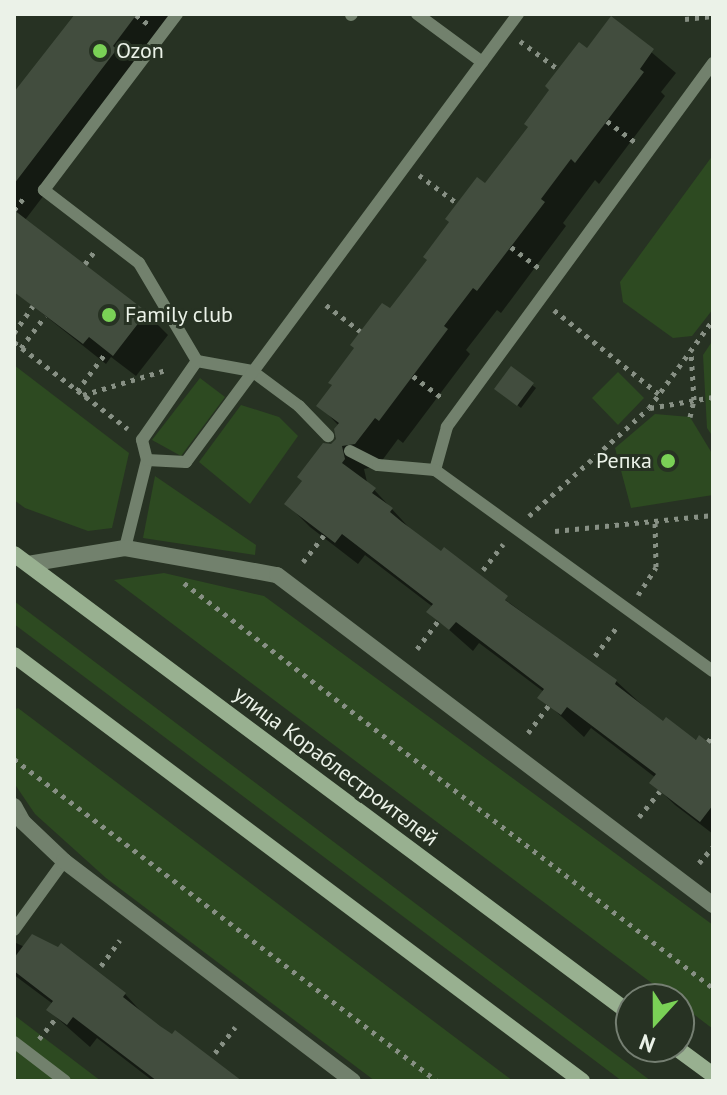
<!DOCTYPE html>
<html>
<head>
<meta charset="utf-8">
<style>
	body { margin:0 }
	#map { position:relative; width:727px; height:1095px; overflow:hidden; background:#273223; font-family:"PT Sans",sans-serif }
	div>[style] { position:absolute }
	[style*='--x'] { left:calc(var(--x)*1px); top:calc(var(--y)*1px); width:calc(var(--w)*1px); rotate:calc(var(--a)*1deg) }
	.green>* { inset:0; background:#2d4a21 }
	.shadow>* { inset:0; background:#0007 }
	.building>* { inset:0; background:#424d3e }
	.path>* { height:5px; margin-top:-2.5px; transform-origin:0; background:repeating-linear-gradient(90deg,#879084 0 4px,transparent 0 10px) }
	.service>* { height:12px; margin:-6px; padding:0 6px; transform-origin:6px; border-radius:6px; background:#72816d }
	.minor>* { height:16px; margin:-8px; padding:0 8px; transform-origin:8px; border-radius:8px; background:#72816d }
	.secondary>* { height:16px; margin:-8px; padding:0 8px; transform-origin:8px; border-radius:8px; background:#98b090 }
	.dots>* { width:22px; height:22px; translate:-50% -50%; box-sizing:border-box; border:4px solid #273223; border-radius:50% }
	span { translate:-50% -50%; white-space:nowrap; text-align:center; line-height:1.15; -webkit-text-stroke:6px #273223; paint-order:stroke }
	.poi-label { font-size:22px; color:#ebf2e8 }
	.left { translate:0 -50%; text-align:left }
	.right { translate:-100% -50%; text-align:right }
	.street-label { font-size:22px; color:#ebf2e8 }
	.frame { position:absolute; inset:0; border:16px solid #ebf2e8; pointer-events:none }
	.north { position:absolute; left:615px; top:983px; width:80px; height:80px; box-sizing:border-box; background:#273223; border:2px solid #757f72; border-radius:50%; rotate:201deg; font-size:22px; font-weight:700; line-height:32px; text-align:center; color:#ebf2e8 }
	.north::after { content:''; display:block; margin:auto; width:28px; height:36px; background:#7ad156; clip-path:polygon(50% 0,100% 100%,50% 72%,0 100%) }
</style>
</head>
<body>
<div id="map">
	<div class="green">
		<i style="clip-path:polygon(713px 155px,713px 309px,692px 336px,673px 338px,623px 302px,620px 282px)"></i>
		<i style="clip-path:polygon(713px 340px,713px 437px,707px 428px,703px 355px)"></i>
		<i style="clip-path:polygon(14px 365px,129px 453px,112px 528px,88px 531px,25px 508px,14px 500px)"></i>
		<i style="clip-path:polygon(618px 372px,644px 398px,618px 425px,592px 398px)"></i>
		<i style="clip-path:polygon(200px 378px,225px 397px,181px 456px,152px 440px)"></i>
		<i style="clip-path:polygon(241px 405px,279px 417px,298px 436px,250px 504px,199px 462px)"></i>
		<i style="clip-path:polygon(655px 414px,690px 417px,713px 455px,713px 495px,631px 508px,615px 448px)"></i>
		<i style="clip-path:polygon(155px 476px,256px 545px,255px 555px,143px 538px)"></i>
		<i style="clip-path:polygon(164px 573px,264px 596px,713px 925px,713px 1029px,679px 1003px,679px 999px,673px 999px,114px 580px)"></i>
		<i style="clip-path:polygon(14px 601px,651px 1081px,622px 1081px,14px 624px)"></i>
		<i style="clip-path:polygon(18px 708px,513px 1081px,375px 1081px,106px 878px,35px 814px,14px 783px,14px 710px)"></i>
		<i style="clip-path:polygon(14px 1015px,101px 1081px,14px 1081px)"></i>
	</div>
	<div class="shadow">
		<i style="clip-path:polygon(77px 14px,175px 14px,138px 72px,25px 220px,146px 313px,168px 335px,136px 376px,111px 357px,106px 364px,14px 291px,14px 106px)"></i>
		<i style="clip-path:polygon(612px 19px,676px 73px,661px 92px,665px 96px,599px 184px,595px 180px,563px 223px,566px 226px,501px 313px,497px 310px,466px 350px,470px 354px,403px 443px,398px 439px,378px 466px,364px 469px,367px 482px,414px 533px,616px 681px,663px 724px,713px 748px,713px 834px,675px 805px,652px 783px,656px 778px,591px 728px,584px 737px,540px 697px,544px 692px,479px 643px,473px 651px,429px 612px,433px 607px,365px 555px,358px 564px,310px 527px,287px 504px,339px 440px,339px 426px,319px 405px)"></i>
		<i style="clip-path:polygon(532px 385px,536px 388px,521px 408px,500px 392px)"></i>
		<i style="clip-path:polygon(14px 942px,125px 994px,147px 1018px,239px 1081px,153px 1081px,97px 1038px,90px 1047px,48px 1010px,53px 1004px,14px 975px)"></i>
	</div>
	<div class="building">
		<i style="clip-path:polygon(75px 14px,137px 14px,113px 46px,117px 49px,14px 184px,14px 92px)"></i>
		<i style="clip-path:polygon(611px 16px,654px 49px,640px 69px,644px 72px,575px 163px,571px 159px,541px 199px,545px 202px,477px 291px,473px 288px,444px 326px,448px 329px,379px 421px,375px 418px,355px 444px,342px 446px,345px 459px,342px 463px,376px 488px,372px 493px,393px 508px,390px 512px,402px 522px,441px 551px,444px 547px,508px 596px,505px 600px,617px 680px,615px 684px,663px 721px,666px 717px,696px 740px,699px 735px,713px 746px,713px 805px,700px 822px,649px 783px,656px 774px,567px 707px,561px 715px,537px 698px,544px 689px,456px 622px,449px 630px,438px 621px,426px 612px,433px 604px,342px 534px,335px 543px,284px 504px,302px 481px,297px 477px,323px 443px,331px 444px,336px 439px,334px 429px,339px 423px,316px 406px,332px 385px,328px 383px,354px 348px,350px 345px,382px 303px,390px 308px,427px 260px,423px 257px,449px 222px,445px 219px,477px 177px,485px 183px,528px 127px,524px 124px,549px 90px,545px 86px,579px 42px,587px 48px)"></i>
		<i style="clip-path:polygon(14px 210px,147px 312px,113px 356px,89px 337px,83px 344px,14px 292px)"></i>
		<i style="clip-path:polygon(511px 366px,534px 383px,517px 406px,494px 389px)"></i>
		<i style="clip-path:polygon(32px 934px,58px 947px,61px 943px,126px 993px,123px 997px,160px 1026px,172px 1034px,175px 1030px,242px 1081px,157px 1081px,73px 1017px,67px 1025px,46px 1010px,53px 1001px,14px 971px,14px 958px)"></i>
	</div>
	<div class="path">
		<i style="--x:136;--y:15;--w:15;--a:37"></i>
		<i style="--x:685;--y:19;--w:28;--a:-6"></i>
		<i style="--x:520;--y:41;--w:47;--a:36.4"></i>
		<i style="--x:607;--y:121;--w:35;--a:37"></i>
		<i style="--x:419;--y:175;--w:47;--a:36.4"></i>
		<i style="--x:14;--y:210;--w:19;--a:-51"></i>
		<i style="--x:511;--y:247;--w:35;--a:37"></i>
		<i style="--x:85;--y:264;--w:15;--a:-53"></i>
		<i style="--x:326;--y:305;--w:43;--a:37.4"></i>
		<i style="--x:554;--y:310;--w:134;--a:38.7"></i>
		<i style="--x:14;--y:333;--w:33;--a:-55"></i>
		<i style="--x:14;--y:342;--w:143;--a:37.3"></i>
		<i style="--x:21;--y:348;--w:40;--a:-53"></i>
		<i style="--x:413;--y:376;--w:39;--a:37"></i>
		<i style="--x:77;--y:391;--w:46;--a:-52.9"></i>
		<i style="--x:83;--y:395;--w:87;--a:-16.8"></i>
		<i style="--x:650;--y:408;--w:64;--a:-9.9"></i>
		<i style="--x:690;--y:417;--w:17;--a:-77"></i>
		<i style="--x:694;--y:400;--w:49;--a:-93.5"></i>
		<i style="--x:529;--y:516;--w:161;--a:-42"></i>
		<i style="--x:649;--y:408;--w:109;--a:-54"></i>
		<i style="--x:555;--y:531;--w:159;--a:-5.8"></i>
		<i style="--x:303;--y:562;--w:34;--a:-52"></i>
		<i style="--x:483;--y:570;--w:33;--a:-52"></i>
		<i style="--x:184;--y:583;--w:666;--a:37.44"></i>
		<i style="--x:638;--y:595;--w:33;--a:-57"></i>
		<i style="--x:656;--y:567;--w:46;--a:-91.2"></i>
		<i style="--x:417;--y:649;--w:35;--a:-53"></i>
		<i style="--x:595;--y:656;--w:38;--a:-53"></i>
		<i style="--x:528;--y:733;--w:34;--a:-53"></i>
		<i style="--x:708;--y:742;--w:9;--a:-54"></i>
		<i style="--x:14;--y:759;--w:532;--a:37.28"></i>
		<i style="--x:639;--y:817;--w:33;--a:-51"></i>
		<i style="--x:699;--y:863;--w:21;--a:-49"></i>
		<i style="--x:101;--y:966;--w:32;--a:-54"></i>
		<i style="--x:39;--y:1039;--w:27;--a:-51"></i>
		<i style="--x:215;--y:1053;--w:33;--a:-52"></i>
	</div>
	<div class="service">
		<i style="--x:417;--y:14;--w:81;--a:36.4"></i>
		<i style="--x:351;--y:15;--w:1;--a:-45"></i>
		<i style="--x:713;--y:63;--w:451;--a:126.2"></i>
		<i style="--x:447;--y:427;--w:45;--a:105.6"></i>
		<i style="--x:435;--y:470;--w:343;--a:35.9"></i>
		<i style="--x:197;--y:361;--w:56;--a:10.3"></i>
		<i style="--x:252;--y:371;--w:59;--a:36.7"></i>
		<i style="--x:299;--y:406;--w:42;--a:46"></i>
		<i style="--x:350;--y:451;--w:31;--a:27"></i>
		<i style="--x:378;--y:465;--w:57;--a:5"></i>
		<i style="--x:147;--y:460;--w:39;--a:3"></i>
		<i style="--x:186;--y:462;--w:558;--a:-53.46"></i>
		<i style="--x:125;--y:548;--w:91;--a:-76"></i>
		<i style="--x:147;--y:460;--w:21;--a:-104"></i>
		<i style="--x:142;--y:440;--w:96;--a:-55.2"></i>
		<i style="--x:197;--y:361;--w:114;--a:-120.6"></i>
		<i style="--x:139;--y:263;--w:120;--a:-142.5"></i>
		<i style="--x:44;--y:190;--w:221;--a:-52.9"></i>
		<i style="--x:14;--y:930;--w:85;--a:-54.1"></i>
		<i style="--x:14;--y:1042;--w:64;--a:37.4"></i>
	</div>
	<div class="minor">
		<i style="--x:28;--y:564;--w:98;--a:-9.4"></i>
		<i style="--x:125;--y:548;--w:154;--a:10.1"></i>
		<i style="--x:277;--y:575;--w:547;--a:37.12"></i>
		<i style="--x:14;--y:806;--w:18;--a:61"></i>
		<i style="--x:23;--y:822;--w:57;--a:43.6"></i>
		<i style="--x:64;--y:861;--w:363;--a:37.3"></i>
	</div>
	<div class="secondary">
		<i style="--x:14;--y:554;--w:770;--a:36.71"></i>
		<i style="--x:14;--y:655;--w:710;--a:36.87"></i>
		<i style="--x:675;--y:1047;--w:47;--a:36.4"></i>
	</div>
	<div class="dots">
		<i style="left:100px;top:51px;background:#7ad156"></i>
		<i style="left:109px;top:315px;background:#7ad156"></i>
		<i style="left:668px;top:461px;background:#7ad156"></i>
	</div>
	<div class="poi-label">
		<span class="left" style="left:116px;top:51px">Ozon</span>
		<span class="left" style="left:125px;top:315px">Family club</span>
		<span class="right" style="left:652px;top:461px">Репка</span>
	</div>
	<div class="street-label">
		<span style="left:336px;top:766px;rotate:37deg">улица Кораблестроителей</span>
	</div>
	<div class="frame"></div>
	<div class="north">N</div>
</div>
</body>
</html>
